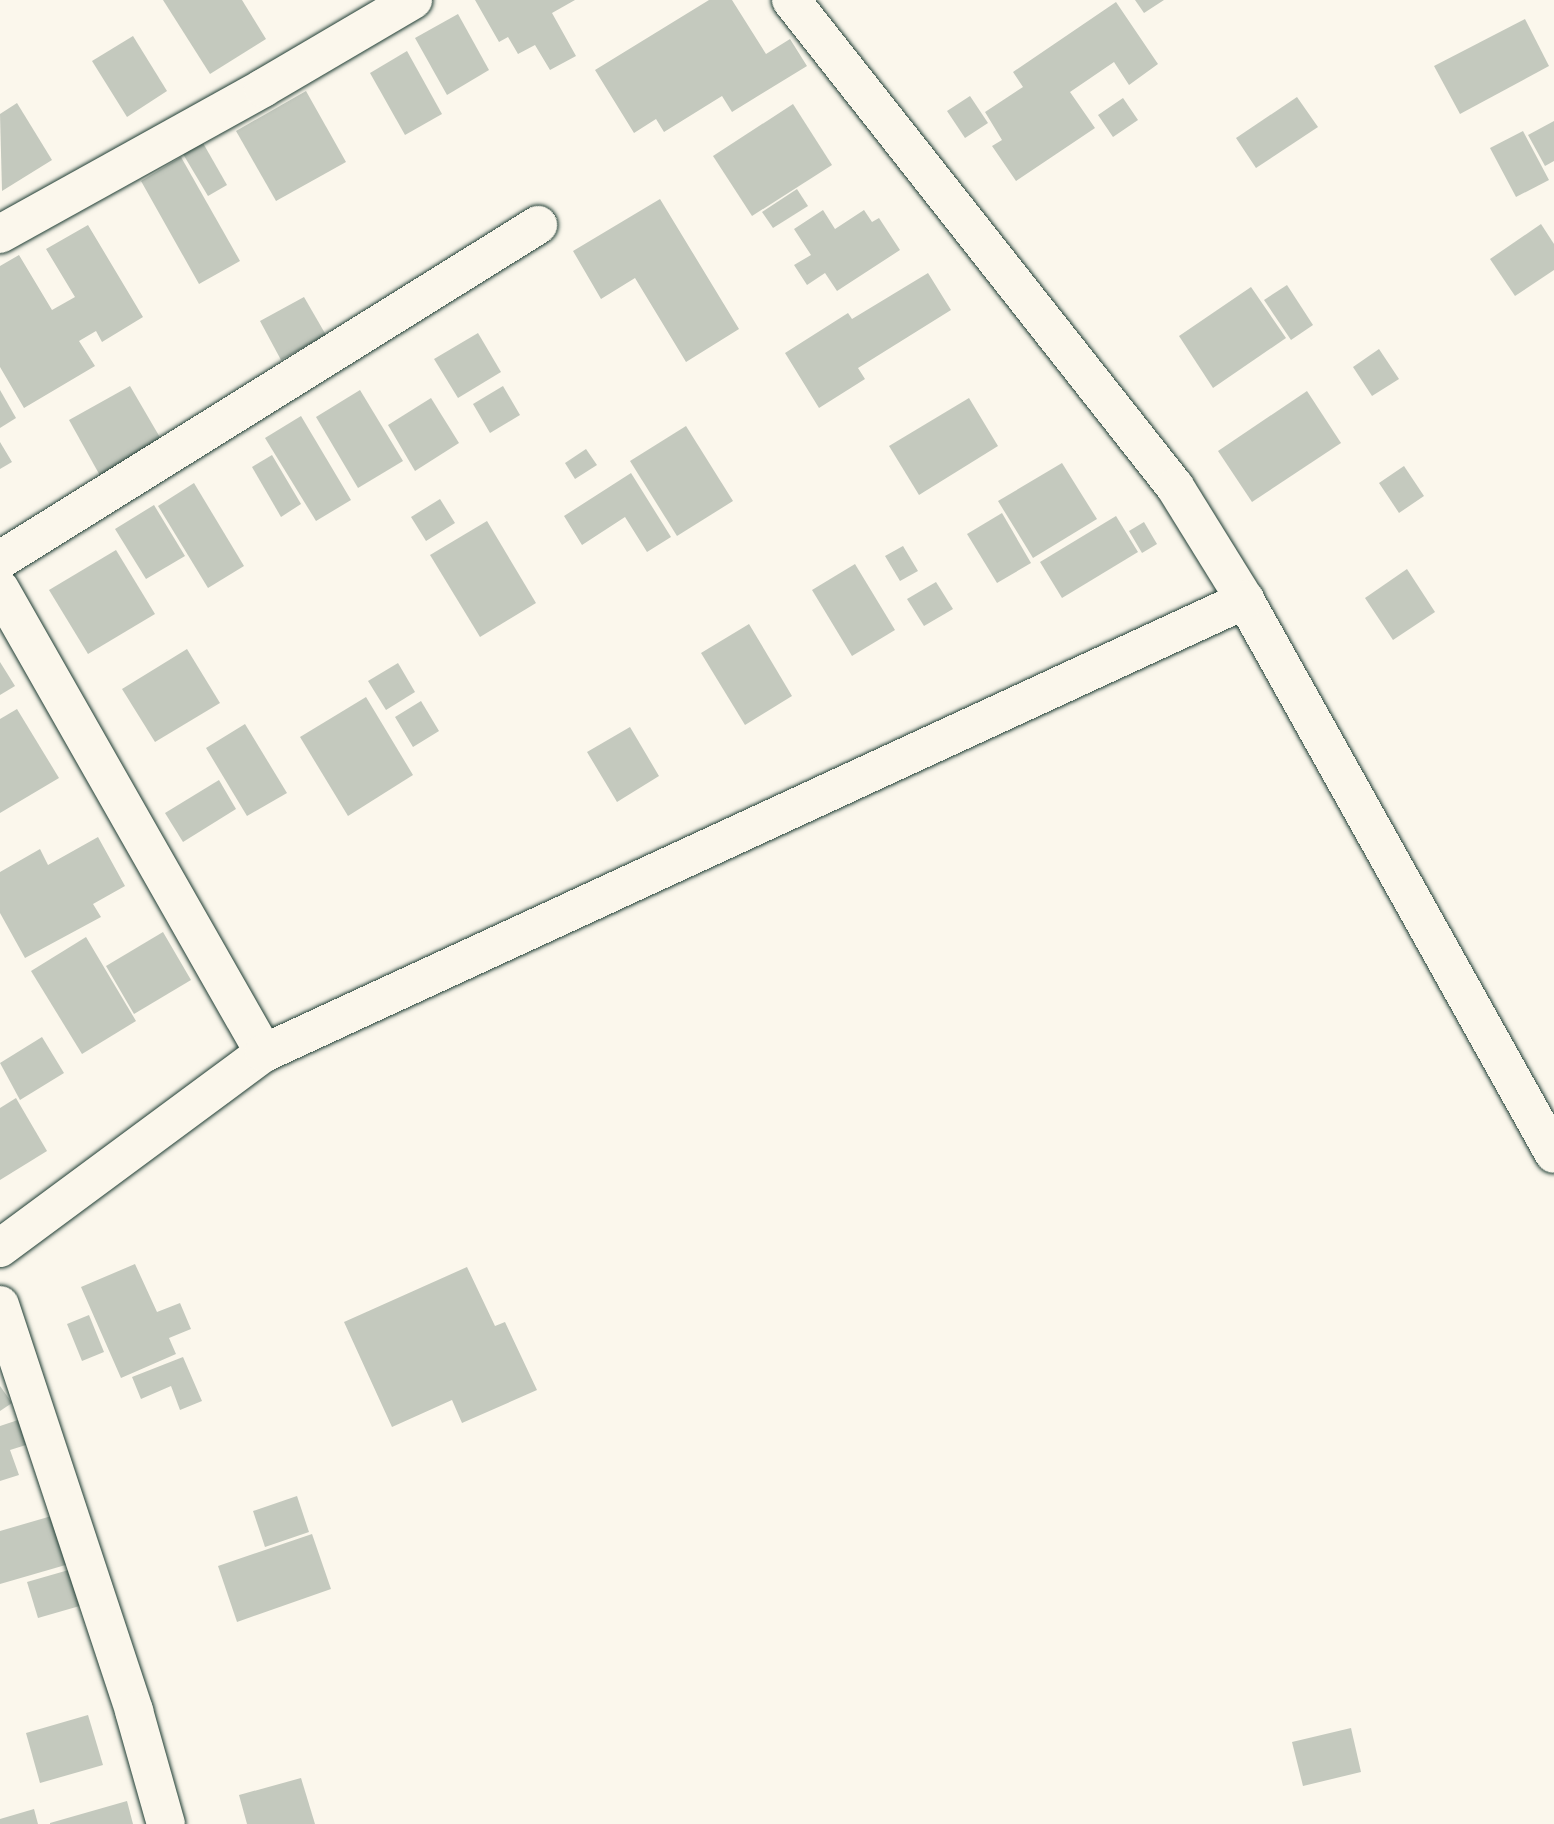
<!DOCTYPE html>
<html>
<head>
<meta charset="utf-8">
<style>
	body { margin:0 }
	#map { position:relative; width:1554px; height:1824px; overflow:hidden; background:#fbf7ec; font-family:Mali,sans-serif }
	div>[style] { position:absolute }
	[style*='--x'] { left:calc(var(--x)*1px); top:calc(var(--y)*1px); width:calc(var(--w)*1px); rotate:calc(var(--a)*1deg) }
	.building>* { inset:0; background:#c4c9be }
	.roads { filter:drop-shadow(0 0 2px #1f3d34) drop-shadow(0 0 2px #1f3d34) }
	.street>* { height:38px; margin:-19px; padding:0 19px; transform-origin:19px; border-radius:19px; background:#fbf7ec }
	span { translate:-50% -50%; white-space:nowrap; text-align:center; line-height:1.15; -webkit-text-stroke:5px #fbf7ec; paint-order:stroke }
</style>
</head>
<body>
<div id="map">
	<div class="building">
		<i style="clip-path:polygon(163px 0,242px 0,266px 39px,210px 74px)"></i>
		<i style="clip-path:polygon(475px 0,575px 0,552px 13px,576px 56px,550px 70px,535px 45px,518px 54px,508px 37px,499px 42px)"></i>
		<i style="clip-path:polygon(709px 0,732px 0,766px 54px,790px 39px,807px 66px,732px 112px,722px 96px,664px 132px,656px 119px,634px 133px,595px 70px)"></i>
		<i style="clip-path:polygon(1135px 0,1164px 0,1144px 13px)"></i>
		<i style="clip-path:polygon(1116px 2px,1158px 64px,1129px 85px,1114px 62px,1070px 92px,1095px 128px,1016px 181px,992px 146px,1002px 140px,985px 112px,1023px 87px,1013px 72px)"></i>
		<i style="clip-path:polygon(458px 14px,489px 70px,447px 95px,415px 38px)"></i>
		<i style="clip-path:polygon(1525px 19px,1549px 66px,1460px 114px,1434px 66px)"></i>
		<i style="clip-path:polygon(133px 36px,167px 91px,127px 117px,92px 61px)"></i>
		<i style="clip-path:polygon(407px 51px,442px 114px,405px 135px,370px 73px)"></i>
		<i style="clip-path:polygon(306px 91px,346px 162px,276px 201px,236px 131px)"></i>
		<i style="clip-path:polygon(970px 96px,988px 123px,965px 138px,947px 111px)"></i>
		<i style="clip-path:polygon(1297px 97px,1318px 127px,1256px 168px,1236px 138px)"></i>
		<i style="clip-path:polygon(1123px 98px,1138px 120px,1113px 137px,1098px 115px)"></i>
		<i style="clip-path:polygon(17px 103px,52px 160px,2px 191px,0 114px)"></i>
		<i style="clip-path:polygon(793px 104px,832px 165px,752px 216px,713px 156px)"></i>
		<i style="clip-path:polygon(1554px 121px,1554px 161px,1545px 166px,1528px 135px)"></i>
		<i style="clip-path:polygon(1523px 131px,1549px 180px,1516px 197px,1490px 148px)"></i>
		<i style="clip-path:polygon(203px 143px,227px 185px,208px 196px,183px 154px)"></i>
		<i style="clip-path:polygon(181px 157px,240px 261px,199px 284px,141px 181px)"></i>
		<i style="clip-path:polygon(797px 189px,808px 206px,773px 228px,762px 212px)"></i>
		<i style="clip-path:polygon(660px 199px,739px 329px,686px 362px,635px 278px,601px 299px,573px 251px)"></i>
		<i style="clip-path:polygon(823px 210px,835px 229px,864px 210px,872px 222px,879px 218px,900px 250px,837px 291px,825px 273px,807px 285px,794px 265px,811px 255px,794px 229px)"></i>
		<i style="clip-path:polygon(1541px 224px,1554px 244px,1554px 270px,1515px 296px,1490px 259px)"></i>
		<i style="clip-path:polygon(88px 225px,143px 317px,102px 342px,96px 331px,79px 341px,95px 366px,24px 408px,0 367px,0 266px,19px 255px,52px 310px,75px 297px,46px 249px)"></i>
		<i style="clip-path:polygon(928px 273px,951px 310px,858px 368px,865px 379px,819px 408px,785px 353px,848px 313px,852px 319px)"></i>
		<i style="clip-path:polygon(1287px 285px,1313px 325px,1291px 340px,1264px 300px)"></i>
		<i style="clip-path:polygon(1251px 287px,1286px 338px,1213px 388px,1179px 336px)"></i>
		<i style="clip-path:polygon(304px 297px,326px 335px,281px 360px,260px 321px)"></i>
		<i style="clip-path:polygon(478px 333px,501px 372px,458px 398px,434px 359px)"></i>
		<i style="clip-path:polygon(1379px 349px,1399px 379px,1372px 396px,1353px 367px)"></i>
		<i style="clip-path:polygon(130px 386px,165px 446px,103px 481px,69px 420px)"></i>
		<i style="clip-path:polygon(503px 386px,520px 415px,490px 433px,473px 404px)"></i>
		<i style="clip-path:polygon(0 390px,16px 418px,0 428px)"></i>
		<i style="clip-path:polygon(360px 390px,403px 461px,358px 488px,316px 417px)"></i>
		<i style="clip-path:polygon(1307px 391px,1341px 443px,1252px 502px,1218px 451px)"></i>
		<i style="clip-path:polygon(431px 398px,459px 443px,415px 471px,388px 425px)"></i>
		<i style="clip-path:polygon(969px 398px,998px 446px,919px 495px,889px 446px)"></i>
		<i style="clip-path:polygon(301px 416px,351px 500px,316px 521px,265px 438px)"></i>
		<i style="clip-path:polygon(686px 426px,733px 501px,677px 536px,630px 461px)"></i>
		<i style="clip-path:polygon(0 442px,12px 462px,0 469px)"></i>
		<i style="clip-path:polygon(586px 449px,597px 465px,575px 479px,565px 463px)"></i>
		<i style="clip-path:polygon(272px 455px,301px 504px,281px 517px,252px 467px)"></i>
		<i style="clip-path:polygon(1062px 463px,1097px 519px,1033px 558px,998px 501px)"></i>
		<i style="clip-path:polygon(1404px 466px,1424px 496px,1399px 513px,1379px 483px)"></i>
		<i style="clip-path:polygon(631px 473px,671px 537px,647px 552px,625px 517px,582px 545px,564px 516px)"></i>
		<i style="clip-path:polygon(194px 483px,244px 566px,208px 588px,158px 506px)"></i>
		<i style="clip-path:polygon(440px 499px,455px 523px,426px 541px,411px 517px)"></i>
		<i style="clip-path:polygon(154px 505px,185px 556px,146px 579px,115px 529px)"></i>
		<i style="clip-path:polygon(1002px 513px,1031px 563px,997px 583px,967px 534px)"></i>
		<i style="clip-path:polygon(1116px 516px,1138px 552px,1062px 598px,1040px 562px)"></i>
		<i style="clip-path:polygon(487px 521px,536px 603px,480px 637px,430px 555px)"></i>
		<i style="clip-path:polygon(1144px 522px,1157px 544px,1142px 553px,1129px 531px)"></i>
		<i style="clip-path:polygon(903px 546px,918px 571px,900px 581px,885px 556px)"></i>
		<i style="clip-path:polygon(116px 550px,155px 614px,88px 654px,49px 590px)"></i>
		<i style="clip-path:polygon(855px 564px,895px 630px,852px 656px,812px 590px)"></i>
		<i style="clip-path:polygon(1407px 569px,1435px 612px,1393px 640px,1365px 598px)"></i>
		<i style="clip-path:polygon(936px 582px,953px 609px,924px 626px,907px 599px)"></i>
		<i style="clip-path:polygon(749px 624px,792px 696px,745px 725px,701px 653px)"></i>
		<i style="clip-path:polygon(187px 649px,220px 703px,155px 742px,122px 689px)"></i>
		<i style="clip-path:polygon(0 662px,15px 686px,0 695px)"></i>
		<i style="clip-path:polygon(398px 663px,415px 692px,386px 710px,368px 681px)"></i>
		<i style="clip-path:polygon(366px 697px,413px 775px,348px 816px,300px 737px)"></i>
		<i style="clip-path:polygon(421px 701px,439px 731px,413px 747px,395px 717px)"></i>
		<i style="clip-path:polygon(17px 709px,59px 778px,0 813px,0 719px)"></i>
		<i style="clip-path:polygon(245px 724px,287px 793px,247px 816px,206px 748px)"></i>
		<i style="clip-path:polygon(630px 727px,659px 776px,617px 802px,587px 752px)"></i>
		<i style="clip-path:polygon(219px 780px,236px 809px,183px 842px,165px 813px)"></i>
		<i style="clip-path:polygon(98px 837px,125px 886px,93px 904px,101px 917px,25px 958px,0 913px,0 872px,40px 849px,48px 865px)"></i>
		<i style="clip-path:polygon(163px 932px,191px 980px,134px 1014px,106px 966px)"></i>
		<i style="clip-path:polygon(86px 937px,136px 1021px,82px 1054px,31px 971px)"></i>
		<i style="clip-path:polygon(42px 1037px,64px 1073px,20px 1100px,0 1063px)"></i>
		<i style="clip-path:polygon(16px 1098px,47px 1151px,0 1180px,0 1108px)"></i>
		<i style="clip-path:polygon(135px 1264px,157px 1312px,180px 1303px,191px 1329px,169px 1338px,176px 1354px,121px 1378px,81px 1287px)"></i>
		<i style="clip-path:polygon(467px 1267px,495px 1326px,505px 1322px,537px 1390px,462px 1423px,452px 1400px,392px 1427px,344px 1322px)"></i>
		<i style="clip-path:polygon(89px 1315px,104px 1352px,82px 1361px,67px 1324px)"></i>
		<i style="clip-path:polygon(183px 1357px,202px 1401px,180px 1410px,171px 1386px,141px 1399px,132px 1377px)"></i>
		<i style="clip-path:polygon(0 1386px,12px 1403px,0 1411px)"></i>
		<i style="clip-path:polygon(18px 1420px,26px 1445px,10px 1450px,19px 1475px,0 1481px,0 1426px)"></i>
		<i style="clip-path:polygon(297px 1496px,309px 1532px,265px 1547px,253px 1511px)"></i>
		<i style="clip-path:polygon(55px 1515px,69px 1564px,0 1584px,0 1531px)"></i>
		<i style="clip-path:polygon(312px 1534px,331px 1589px,237px 1622px,218px 1566px)"></i>
		<i style="clip-path:polygon(79px 1567px,90px 1603px,38px 1618px,27px 1582px)"></i>
		<i style="clip-path:polygon(88px 1715px,103px 1765px,40px 1783px,26px 1733px)"></i>
		<i style="clip-path:polygon(1351px 1728px,1361px 1772px,1303px 1786px,1292px 1742px)"></i>
		<i style="clip-path:polygon(301px 1778px,315px 1824px,247px 1824px,239px 1795px)"></i>
		<i style="clip-path:polygon(127px 1801px,133px 1824px,50px 1824px,50px 1823px)"></i>
		<i style="clip-path:polygon(34px 1809px,38px 1824px,0 1824px,0 1819px)"></i>
	</div>
	<div class="roads">
		<div class="street">
			<i style="--x:791;--y:0;--w:620;--a:51.74"></i>
			<i style="--x:1175;--y:487;--w:133;--a:58.2"></i>
			<i style="--x:1245;--y:600;--w:634;--a:60.85"></i>
			<i style="--x:0;--y:234;--w:301;--a:-29"></i>
			<i style="--x:263;--y:88;--w:174;--a:-30.4"></i>
			<i style="--x:0;--y:560;--w:634;--a:-31.91"></i>
			<i style="--x:0;--y:589;--w:534;--a:60.36"></i>
			<i style="--x:0;--y:1248;--w:328;--a:-36.5"></i>
			<i style="--x:264;--y:1053;--w:1081;--a:-24.79"></i>
			<i style="--x:0;--y:1305;--w:428;--a:71.7"></i>
			<i style="--x:134;--y:1711;--w:117;--a:74.2"></i>
		</div>
	</div>
</div>
</body>
</html>
